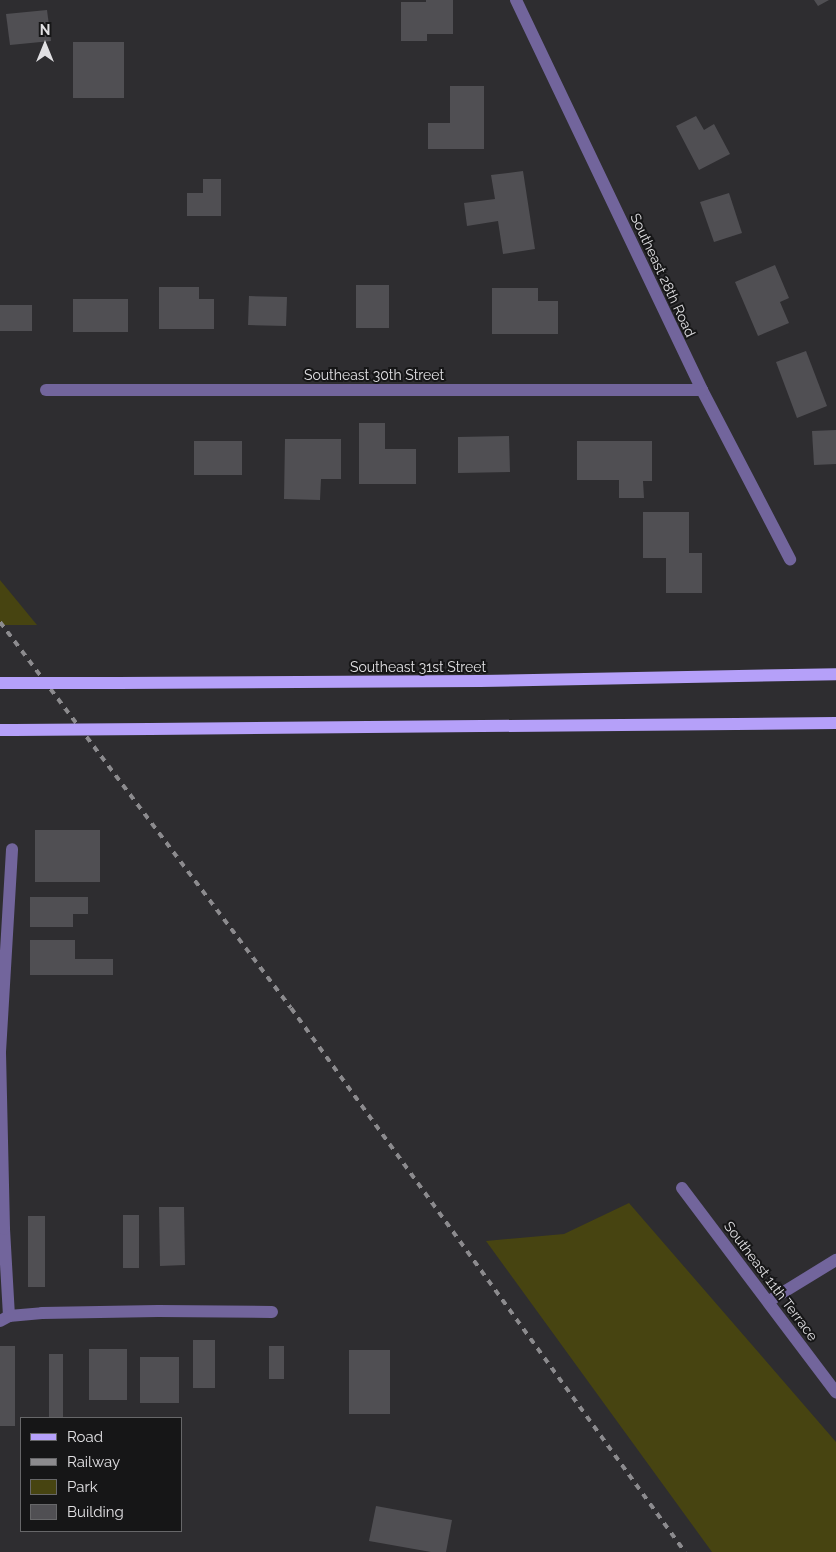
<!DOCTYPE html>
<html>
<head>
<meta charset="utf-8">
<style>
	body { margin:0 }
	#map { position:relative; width:836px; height:1552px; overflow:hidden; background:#2e2d30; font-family:Raleway,sans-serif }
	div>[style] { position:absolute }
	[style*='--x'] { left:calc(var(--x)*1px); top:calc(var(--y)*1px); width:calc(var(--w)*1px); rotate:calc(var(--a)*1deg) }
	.green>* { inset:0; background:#474411 }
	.building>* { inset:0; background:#504f53 }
	.minor>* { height:12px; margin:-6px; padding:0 6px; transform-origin:6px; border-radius:6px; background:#72659c }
	.major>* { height:12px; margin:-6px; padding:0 6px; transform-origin:6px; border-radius:6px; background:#b5a0f9 }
	.rail>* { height:4px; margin-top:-2px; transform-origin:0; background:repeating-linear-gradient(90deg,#8c8b8e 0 6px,transparent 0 12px) }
	.major-bridge>* { height:12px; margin:-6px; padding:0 6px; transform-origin:6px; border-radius:6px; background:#b5a0f9 }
	span { translate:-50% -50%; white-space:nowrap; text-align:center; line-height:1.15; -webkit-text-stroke:4px #161617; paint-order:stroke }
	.street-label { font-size:14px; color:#e1e0e3 }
	.legend { position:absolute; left:20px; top:1417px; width:162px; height:115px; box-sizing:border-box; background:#161617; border:1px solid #676769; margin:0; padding:6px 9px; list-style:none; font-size:15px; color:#e1e0e3 }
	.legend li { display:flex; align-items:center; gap:10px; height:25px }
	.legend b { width:25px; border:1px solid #676769 }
	.north { position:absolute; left:20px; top:20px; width:50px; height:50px; -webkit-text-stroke:4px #161617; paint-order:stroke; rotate:0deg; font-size:14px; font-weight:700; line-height:20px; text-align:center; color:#e1e0e3 }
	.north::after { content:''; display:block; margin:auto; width:18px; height:22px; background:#e1e0e3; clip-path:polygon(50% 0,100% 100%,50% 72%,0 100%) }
</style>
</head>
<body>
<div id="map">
	<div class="green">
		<i style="clip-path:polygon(0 580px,37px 625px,0 625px)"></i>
		<i style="clip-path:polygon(629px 1203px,836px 1442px,836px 1552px,712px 1552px,486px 1241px,564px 1234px)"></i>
	</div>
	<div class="building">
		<i style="clip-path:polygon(426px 0,453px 0,453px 34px,427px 34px,427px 41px,401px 41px,401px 2px,426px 2px)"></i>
		<i style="clip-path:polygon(814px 0,829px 0,818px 6px)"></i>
		<i style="clip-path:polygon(47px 10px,51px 41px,10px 45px,6px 14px)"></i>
		<i style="clip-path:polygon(73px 42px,124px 42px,124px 98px,73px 98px)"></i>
		<i style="clip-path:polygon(450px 86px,484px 86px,484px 149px,428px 149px,428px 123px,450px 123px)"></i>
		<i style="clip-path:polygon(696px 116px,704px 130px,714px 124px,730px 154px,699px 170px,676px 126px)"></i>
		<i style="clip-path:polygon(523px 171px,535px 249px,503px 254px,498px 221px,467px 226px,464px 203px,495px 199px,491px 175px)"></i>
		<i style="clip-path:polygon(203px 179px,221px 179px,221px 216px,187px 216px,187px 193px,203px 193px)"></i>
		<i style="clip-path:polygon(729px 193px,742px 233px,714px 242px,700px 202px)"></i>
		<i style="clip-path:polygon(775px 265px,789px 298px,780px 302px,789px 323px,758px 336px,735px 282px)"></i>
		<i style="clip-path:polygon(356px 285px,389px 285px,389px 328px,356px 328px)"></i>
		<i style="clip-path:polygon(159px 287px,199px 287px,199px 299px,214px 299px,214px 329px,159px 329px)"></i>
		<i style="clip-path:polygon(492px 288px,538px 288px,538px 301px,558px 301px,558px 334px,492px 334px)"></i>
		<i style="clip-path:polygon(249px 296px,287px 297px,286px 326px,248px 325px)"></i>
		<i style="clip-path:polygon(73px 299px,128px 299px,128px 332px,73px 332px)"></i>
		<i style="clip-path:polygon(0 305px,32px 305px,32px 331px,0 331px)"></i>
		<i style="clip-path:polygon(806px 351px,827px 406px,797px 418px,776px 362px)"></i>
		<i style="clip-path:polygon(359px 423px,385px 423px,385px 449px,416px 449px,416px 484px,359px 484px)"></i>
		<i style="clip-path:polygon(836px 430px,836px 464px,814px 465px,812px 431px)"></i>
		<i style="clip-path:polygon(509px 436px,510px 472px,458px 473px,458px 437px)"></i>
		<i style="clip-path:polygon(285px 439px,341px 439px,341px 479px,321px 479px,320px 500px,284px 499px)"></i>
		<i style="clip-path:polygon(194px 441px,242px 441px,242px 475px,194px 475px)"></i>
		<i style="clip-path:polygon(577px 441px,652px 441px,652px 481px,643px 481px,644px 498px,619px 498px,619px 480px,577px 480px)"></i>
		<i style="clip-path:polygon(643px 512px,689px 512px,689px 553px,702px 553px,702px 593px,666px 593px,666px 558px,643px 558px)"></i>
		<i style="clip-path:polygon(35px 830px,100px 830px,100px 882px,35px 882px)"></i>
		<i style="clip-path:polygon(30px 897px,88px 897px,88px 914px,73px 914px,73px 927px,30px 927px)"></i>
		<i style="clip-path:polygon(30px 940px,75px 940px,75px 959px,113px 959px,113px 975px,30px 975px)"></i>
		<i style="clip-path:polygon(159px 1207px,184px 1207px,185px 1265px,160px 1266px)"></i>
		<i style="clip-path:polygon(123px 1215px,139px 1215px,139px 1268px,123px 1268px)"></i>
		<i style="clip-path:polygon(28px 1216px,45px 1216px,45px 1287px,28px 1287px)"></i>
		<i style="clip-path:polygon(193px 1340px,215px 1340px,215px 1388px,193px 1388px)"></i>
		<i style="clip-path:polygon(0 1346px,15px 1346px,15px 1426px,0 1426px)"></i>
		<i style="clip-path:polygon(269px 1346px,284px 1346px,284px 1379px,269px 1379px)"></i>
		<i style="clip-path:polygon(89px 1349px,127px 1349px,127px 1400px,89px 1400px)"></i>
		<i style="clip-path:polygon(349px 1350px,390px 1350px,390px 1414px,349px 1414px)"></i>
		<i style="clip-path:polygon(49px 1354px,63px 1354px,63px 1418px,49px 1418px)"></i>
		<i style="clip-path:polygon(140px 1357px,179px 1357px,179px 1403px,140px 1403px)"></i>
		<i style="clip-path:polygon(376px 1506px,452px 1520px,446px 1552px,431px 1552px,369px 1541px)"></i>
	</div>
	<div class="minor">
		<i style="--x:516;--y:0;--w:432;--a:64.5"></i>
		<i style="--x:702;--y:390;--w:191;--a:62.5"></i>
		<i style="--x:46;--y:390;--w:656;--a:0"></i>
		<i style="--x:682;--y:1188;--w:256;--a:53"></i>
		<i style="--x:769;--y:1301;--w:79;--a:-31.5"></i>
		<i style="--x:9;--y:1316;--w:87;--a:-93.3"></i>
		<i style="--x:4;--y:1229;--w:177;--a:-91.3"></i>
		<i style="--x:0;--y:1052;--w:203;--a:-86.6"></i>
		<i style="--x:0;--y:1321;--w:10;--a:-29"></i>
		<i style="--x:9;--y:1316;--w:33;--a:-5"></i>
		<i style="--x:42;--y:1313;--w:116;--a:-1"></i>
		<i style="--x:158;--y:1311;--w:114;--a:0.5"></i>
	</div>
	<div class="major">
		<i style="--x:118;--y:683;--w:362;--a:-0.3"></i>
		<i style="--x:480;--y:681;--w:356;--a:-1.1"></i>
		<i style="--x:150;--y:729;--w:686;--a:-0.5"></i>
		<i style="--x:0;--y:730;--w:14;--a:0"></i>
	</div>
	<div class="rail">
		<i style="--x:0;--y:622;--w:483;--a:53"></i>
		<i style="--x:291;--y:1008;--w:672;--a:54.09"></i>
	</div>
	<div class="major-bridge">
		<i style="--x:0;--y:683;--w:118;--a:0"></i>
		<i style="--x:14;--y:730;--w:136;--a:-0.4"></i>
	</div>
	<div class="street-label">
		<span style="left:663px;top:275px;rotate:65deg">Southeast 28th Road</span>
		<span style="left:374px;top:375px">Southeast 30th Street</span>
		<span style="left:418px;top:667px">Southeast 31st Street</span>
		<span style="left:771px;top:1281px;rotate:53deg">Southeast 11th Terrace</span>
	</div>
	<ul class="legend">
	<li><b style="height:6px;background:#b5a0f9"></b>Road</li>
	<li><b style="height:6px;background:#8c8b8e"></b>Railway</li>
	<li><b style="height:14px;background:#474411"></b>Park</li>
	<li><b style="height:14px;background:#504f53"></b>Building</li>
	</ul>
	<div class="north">N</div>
</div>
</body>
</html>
